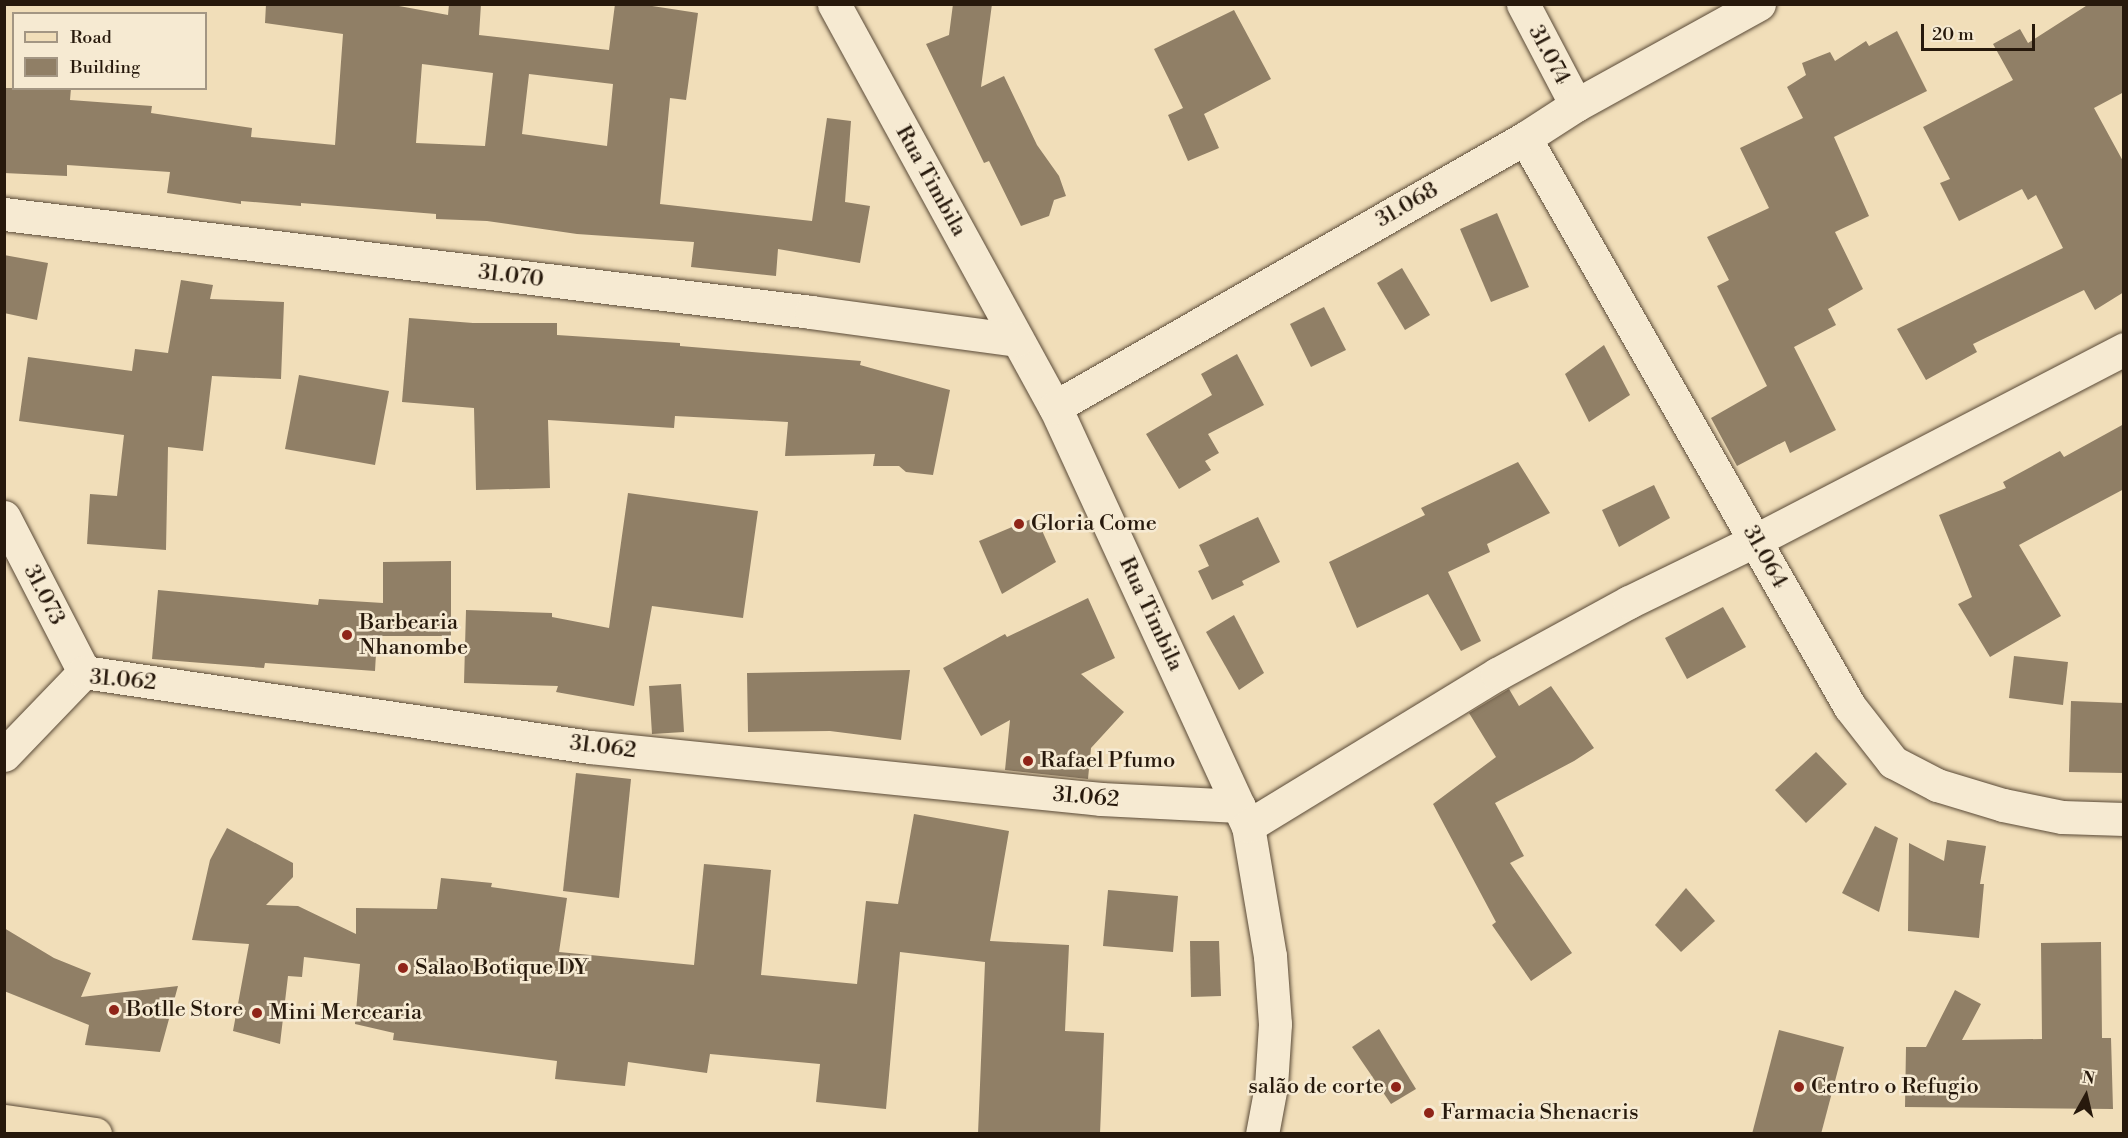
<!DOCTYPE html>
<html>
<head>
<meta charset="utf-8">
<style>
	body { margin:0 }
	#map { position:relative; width:2128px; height:1138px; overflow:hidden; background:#f1deb9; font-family:"Libre Bodoni",serif }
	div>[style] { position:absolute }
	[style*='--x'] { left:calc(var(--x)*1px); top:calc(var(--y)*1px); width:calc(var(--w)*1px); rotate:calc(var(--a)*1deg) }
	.building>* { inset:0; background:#907f66 }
	.roads { filter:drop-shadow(0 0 2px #5a4a37) drop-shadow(0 0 2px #5a4a37) }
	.street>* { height:33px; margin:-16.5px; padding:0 16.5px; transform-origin:16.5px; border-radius:16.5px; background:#f6ead2 }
	.primary>* { height:33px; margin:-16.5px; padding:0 16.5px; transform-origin:16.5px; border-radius:16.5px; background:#f1deb9 }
	.dots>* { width:16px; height:16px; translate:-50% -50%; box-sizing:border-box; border:3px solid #f6ead2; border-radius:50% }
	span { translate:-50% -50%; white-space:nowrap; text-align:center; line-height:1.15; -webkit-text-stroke:5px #f6ead2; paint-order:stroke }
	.street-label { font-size:22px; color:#27190c }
	.poi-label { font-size:22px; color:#27190c }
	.left { translate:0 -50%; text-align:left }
	.right { translate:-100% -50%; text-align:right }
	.frame { position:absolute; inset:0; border:6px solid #27190c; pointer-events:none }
	.legend { position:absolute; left:12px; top:12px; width:195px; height:78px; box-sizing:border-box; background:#f6ead2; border:2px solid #a39683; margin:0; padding:8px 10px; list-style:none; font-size:18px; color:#27190c }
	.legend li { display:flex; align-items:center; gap:12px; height:30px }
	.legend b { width:30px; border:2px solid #a39683 }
	.north { position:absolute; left:2056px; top:1066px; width:60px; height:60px; -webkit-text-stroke:4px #f6ead2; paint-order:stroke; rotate:8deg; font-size:16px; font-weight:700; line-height:24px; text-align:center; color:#27190c }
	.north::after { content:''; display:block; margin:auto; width:21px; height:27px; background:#27190c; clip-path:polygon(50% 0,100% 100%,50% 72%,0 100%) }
	.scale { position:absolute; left:1921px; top:24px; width:114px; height:27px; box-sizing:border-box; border:3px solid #27190c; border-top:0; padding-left:8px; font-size:18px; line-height:21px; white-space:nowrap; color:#27190c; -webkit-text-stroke:4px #f6ead2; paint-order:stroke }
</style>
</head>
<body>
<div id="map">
	<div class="building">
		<i style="clip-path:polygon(evenodd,266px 4px,388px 4px,448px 15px,449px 4px,481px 4px,479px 35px,609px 50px,615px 4px,639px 4px,698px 13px,686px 100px,670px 98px,660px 204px,812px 221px,827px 118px,851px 121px,845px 202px,870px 206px,860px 263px,778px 249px,776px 276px,691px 267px,694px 242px,577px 234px,487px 221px,436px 219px,436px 214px,301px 203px,301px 206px,241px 201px,241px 204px,167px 193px,170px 172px,67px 165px,67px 176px,4px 173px,4px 88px,71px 88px,70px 100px,152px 106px,151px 113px,252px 128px,251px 137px,335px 145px,343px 34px,265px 23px,266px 4px,422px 64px,493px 73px,485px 146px,416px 143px,422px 64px,266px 4px,529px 74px,613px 84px,607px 146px,522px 134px,529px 74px)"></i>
		<i style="clip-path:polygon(953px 4px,992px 4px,981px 87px,1004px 76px,1037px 145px,1059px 176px,1066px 196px,1054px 200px,1049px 216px,1021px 226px,989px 161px,984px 163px,926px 44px,949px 35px)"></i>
		<i style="clip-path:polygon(2089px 4px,2124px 4px,2124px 92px,2094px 108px,2124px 163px,2124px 292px,2095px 310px,2084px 290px,1973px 344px,1977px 352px,1926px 380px,1897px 329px,2063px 248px,2036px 195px,2028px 200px,2022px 189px,1959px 221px,1940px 183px,1950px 179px,1923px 127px,2013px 80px,1993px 44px,2020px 29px,2028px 43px)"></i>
		<i style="clip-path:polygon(1234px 10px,1271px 79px,1204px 114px,1219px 148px,1188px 161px,1168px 115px,1183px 108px,1154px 49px)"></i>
		<i style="clip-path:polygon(1897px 31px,1927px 91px,1834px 137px,1869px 216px,1835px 232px,1863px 289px,1828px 309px,1836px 325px,1794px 347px,1836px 430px,1790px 453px,1785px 441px,1737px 466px,1711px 418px,1767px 386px,1717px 286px,1729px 280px,1707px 237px,1769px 208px,1740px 148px,1803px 118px,1787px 87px,1806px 75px,1802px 63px,1830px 52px,1835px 61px,1866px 41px,1869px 46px)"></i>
		<i style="clip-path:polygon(1497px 213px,1529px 287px,1491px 302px,1460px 229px)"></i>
		<i style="clip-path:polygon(4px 255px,48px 263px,37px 320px,4px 313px)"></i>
		<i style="clip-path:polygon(1402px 268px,1430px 315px,1405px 330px,1377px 283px)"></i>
		<i style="clip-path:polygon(181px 280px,213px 285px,210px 299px,284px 302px,281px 379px,212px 376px,203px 451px,168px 447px,166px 550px,87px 544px,90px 494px,117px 496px,124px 435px,19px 421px,28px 357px,132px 371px,135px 349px,168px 353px)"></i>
		<i style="clip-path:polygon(1324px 307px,1346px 350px,1311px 367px,1290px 324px)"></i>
		<i style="clip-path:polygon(409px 318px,473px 323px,557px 323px,557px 335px,680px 343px,680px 346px,861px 361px,860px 365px,950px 390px,933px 475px,906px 472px,899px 466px,873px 466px,875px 454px,785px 456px,788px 422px,675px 416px,674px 428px,548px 420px,550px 488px,476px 490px,474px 408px,402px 402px)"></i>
		<i style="clip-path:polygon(1604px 345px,1630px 395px,1589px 422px,1565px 374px)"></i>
		<i style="clip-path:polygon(1237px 354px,1264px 405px,1208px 434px,1219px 453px,1205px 461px,1211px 470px,1179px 489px,1146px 434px,1212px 395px,1201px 374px)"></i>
		<i style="clip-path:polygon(299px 375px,389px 391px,375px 465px,285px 449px)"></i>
		<i style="clip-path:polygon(2124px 424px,2124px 489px,2019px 545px,2061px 616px,1990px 657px,1958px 604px,1972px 597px,1939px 515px,2006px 488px,2003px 482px,2060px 451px,2064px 457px)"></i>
		<i style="clip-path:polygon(1518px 462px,1550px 513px,1487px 544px,1490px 552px,1448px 572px,1481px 641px,1461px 651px,1428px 594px,1357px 628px,1329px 562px,1425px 515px,1421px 508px)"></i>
		<i style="clip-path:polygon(1654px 485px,1670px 518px,1619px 547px,1602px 510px)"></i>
		<i style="clip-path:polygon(628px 493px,758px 511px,743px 618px,652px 606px,634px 706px,556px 692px,558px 686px,464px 683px,466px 610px,552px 613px,552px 617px,609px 628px)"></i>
		<i style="clip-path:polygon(1036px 517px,1056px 562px,1002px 594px,979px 541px)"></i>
		<i style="clip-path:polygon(1258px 517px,1280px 562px,1242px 581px,1244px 585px,1212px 600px,1198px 571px,1209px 566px,1199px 545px)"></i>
		<i style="clip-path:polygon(451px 561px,451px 636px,377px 636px,375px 671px,265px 663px,264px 668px,152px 659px,158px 590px,318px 605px,319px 599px,383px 603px,383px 562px)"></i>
		<i style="clip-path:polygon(1088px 598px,1115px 658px,1081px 674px,1124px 712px,1091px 748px,1088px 779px,1005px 770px,1010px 720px,981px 736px,943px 668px,1005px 634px,1007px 637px)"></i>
		<i style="clip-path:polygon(1723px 607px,1746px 647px,1687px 679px,1665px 638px)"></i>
		<i style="clip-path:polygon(1234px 615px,1264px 673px,1239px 690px,1206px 632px)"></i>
		<i style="clip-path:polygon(2014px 656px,2068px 662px,2063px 705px,2009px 698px)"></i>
		<i style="clip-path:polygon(910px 670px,901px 740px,830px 731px,748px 732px,747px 673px)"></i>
		<i style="clip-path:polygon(681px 684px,684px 732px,652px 734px,649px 686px)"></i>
		<i style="clip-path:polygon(1551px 686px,1594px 748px,1574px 761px,1495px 803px,1524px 856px,1510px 863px,1572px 953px,1531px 981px,1492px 925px,1496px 922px,1433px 804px,1496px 757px,1469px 713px,1509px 689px,1519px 706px)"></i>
		<i style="clip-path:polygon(2071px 701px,2124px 703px,2124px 773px,2069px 772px)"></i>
		<i style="clip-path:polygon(1816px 752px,1847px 784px,1806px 823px,1775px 790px)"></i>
		<i style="clip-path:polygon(576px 773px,631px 779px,619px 898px,563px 891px)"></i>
		<i style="clip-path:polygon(914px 814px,1009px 831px,990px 941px,1069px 945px,1065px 1031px,1104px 1033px,1100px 1134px,978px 1134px,985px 962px,900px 952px,886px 1109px,816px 1102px,820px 1064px,710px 1054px,707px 1073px,628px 1062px,625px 1086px,555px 1079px,557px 1061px,393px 1040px,394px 1033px,355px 1024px,360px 964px,304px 957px,302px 977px,288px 976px,280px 1044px,233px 1031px,249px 944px,192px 940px,210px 860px,227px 828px,293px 863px,293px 877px,266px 905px,298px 906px,356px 934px,356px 908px,437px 909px,441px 878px,492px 883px,491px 887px,567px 898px,559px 952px,694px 965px,704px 864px,771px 870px,761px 975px,857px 984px,866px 901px,898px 904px)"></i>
		<i style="clip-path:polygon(1875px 826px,1898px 838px,1879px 912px,1842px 893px)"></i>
		<i style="clip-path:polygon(1947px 840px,1986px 846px,1980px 884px,1984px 884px,1979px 938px,1908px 931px,1909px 843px,1944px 861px)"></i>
		<i style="clip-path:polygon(1686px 888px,1715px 921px,1681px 952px,1655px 925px)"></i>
		<i style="clip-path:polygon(1108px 890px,1178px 896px,1173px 952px,1103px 946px)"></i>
		<i style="clip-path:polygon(4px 928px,54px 958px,91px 973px,81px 997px,178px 986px,160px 1052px,85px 1045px,89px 1025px,4px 991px)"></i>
		<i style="clip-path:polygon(1190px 941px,1219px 941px,1221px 996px,1191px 997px)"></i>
		<i style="clip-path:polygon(2101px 942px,2102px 1038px,2111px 1038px,2113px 1109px,1905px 1107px,1906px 1047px,1926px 1047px,1955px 990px,1981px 1004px,1962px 1040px,2042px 1039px,2041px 943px)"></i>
		<i style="clip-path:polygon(1379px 1029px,1416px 1089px,1391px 1104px,1352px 1047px)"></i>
		<i style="clip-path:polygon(1779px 1030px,1844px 1047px,1821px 1134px,1752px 1134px)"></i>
	</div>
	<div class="roads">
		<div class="street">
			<i style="--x:834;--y:4;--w:460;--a:61.3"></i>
			<i style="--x:1055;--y:407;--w:461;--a:65.3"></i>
			<i style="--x:1248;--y:826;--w:132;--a:80.4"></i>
			<i style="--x:1270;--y:956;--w:68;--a:85.8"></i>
			<i style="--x:1275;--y:1024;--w:62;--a:93.7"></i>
			<i style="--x:1271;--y:1086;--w:49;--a:100.6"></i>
			<i style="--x:1523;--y:4;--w:114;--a:62.3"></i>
			<i style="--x:1525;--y:138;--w:655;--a:60.27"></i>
			<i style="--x:1850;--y:707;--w:70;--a:52"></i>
			<i style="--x:1893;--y:762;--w:50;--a:27.6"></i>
			<i style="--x:1937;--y:785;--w:69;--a:16.9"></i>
			<i style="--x:2003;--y:805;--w:60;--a:11.5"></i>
			<i style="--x:2062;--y:817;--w:62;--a:1.8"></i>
			<i style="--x:4;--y:214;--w:813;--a:6.92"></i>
			<i style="--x:811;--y:312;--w:208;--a:7.7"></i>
			<i style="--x:1055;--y:407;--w:542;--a:-29.78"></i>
			<i style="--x:1525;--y:138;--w:61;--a:-32.9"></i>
			<i style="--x:1576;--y:105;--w:209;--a:-28.9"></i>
			<i style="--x:4;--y:517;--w:174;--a:62.7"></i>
			<i style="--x:4;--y:755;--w:115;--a:-46.1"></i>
			<i style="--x:84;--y:672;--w:512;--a:8.43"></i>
			<i style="--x:590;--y:747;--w:514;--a:5.81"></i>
			<i style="--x:1101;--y:799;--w:138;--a:2.9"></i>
			<i style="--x:1248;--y:826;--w:292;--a:-31.4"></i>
			<i style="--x:1497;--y:674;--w:150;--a:-28.6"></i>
			<i style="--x:1629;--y:602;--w:141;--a:-26"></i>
			<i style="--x:1756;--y:540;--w:415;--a:-27.4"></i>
		</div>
		<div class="primary">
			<i style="--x:4;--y:1121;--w:92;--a:8.1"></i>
		</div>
	</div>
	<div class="dots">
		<i style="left:1019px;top:524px;background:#8f2418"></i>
		<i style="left:347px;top:635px;background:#8f2418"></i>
		<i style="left:1028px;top:761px;background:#8f2418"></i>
		<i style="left:403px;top:968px;background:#8f2418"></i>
		<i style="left:114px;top:1010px;background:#8f2418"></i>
		<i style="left:257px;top:1013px;background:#8f2418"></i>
		<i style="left:1396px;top:1087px;background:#8f2418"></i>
		<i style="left:1799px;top:1087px;background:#8f2418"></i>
		<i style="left:1429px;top:1113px;background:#8f2418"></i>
	</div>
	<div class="street-label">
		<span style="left:1549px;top:55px;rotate:62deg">31.074</span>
		<span style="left:931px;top:181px;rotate:61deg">Rua Timbila</span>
		<span style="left:1407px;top:205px;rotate:-30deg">31.068</span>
		<span style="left:511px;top:276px;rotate:7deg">31.070</span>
		<span style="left:1765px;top:557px;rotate:61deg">31.064</span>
		<span style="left:44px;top:595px;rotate:63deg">31.073</span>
		<span style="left:1151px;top:614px;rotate:65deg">Rua Timbila</span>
		<span style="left:123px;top:680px;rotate:5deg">31.062</span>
		<span style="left:603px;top:747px;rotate:7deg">31.062</span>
		<span style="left:1086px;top:797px;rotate:5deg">31.062</span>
	</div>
	<div class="poi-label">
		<span class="left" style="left:1031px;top:524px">Gloria Come</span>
		<span class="left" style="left:359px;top:635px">Barbearia<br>Nhanombe</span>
		<span class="left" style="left:1040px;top:761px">Rafael Pfumo</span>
		<span class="left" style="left:415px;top:968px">Salao Botique DY</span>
		<span class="left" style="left:126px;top:1010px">Botlle Store</span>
		<span class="left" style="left:269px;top:1013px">Mini Mercearia</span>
		<span class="right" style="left:1384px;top:1087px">salão de corte</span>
		<span class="left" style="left:1811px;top:1087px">Centro o Refugio</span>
		<span class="left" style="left:1441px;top:1113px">Farmacia Shenacris</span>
	</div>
	<div class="frame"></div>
	<ul class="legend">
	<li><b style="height:8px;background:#f1deb9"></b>Road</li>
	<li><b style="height:16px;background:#907f66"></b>Building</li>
	</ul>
	<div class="north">N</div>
	<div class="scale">20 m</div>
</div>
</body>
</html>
